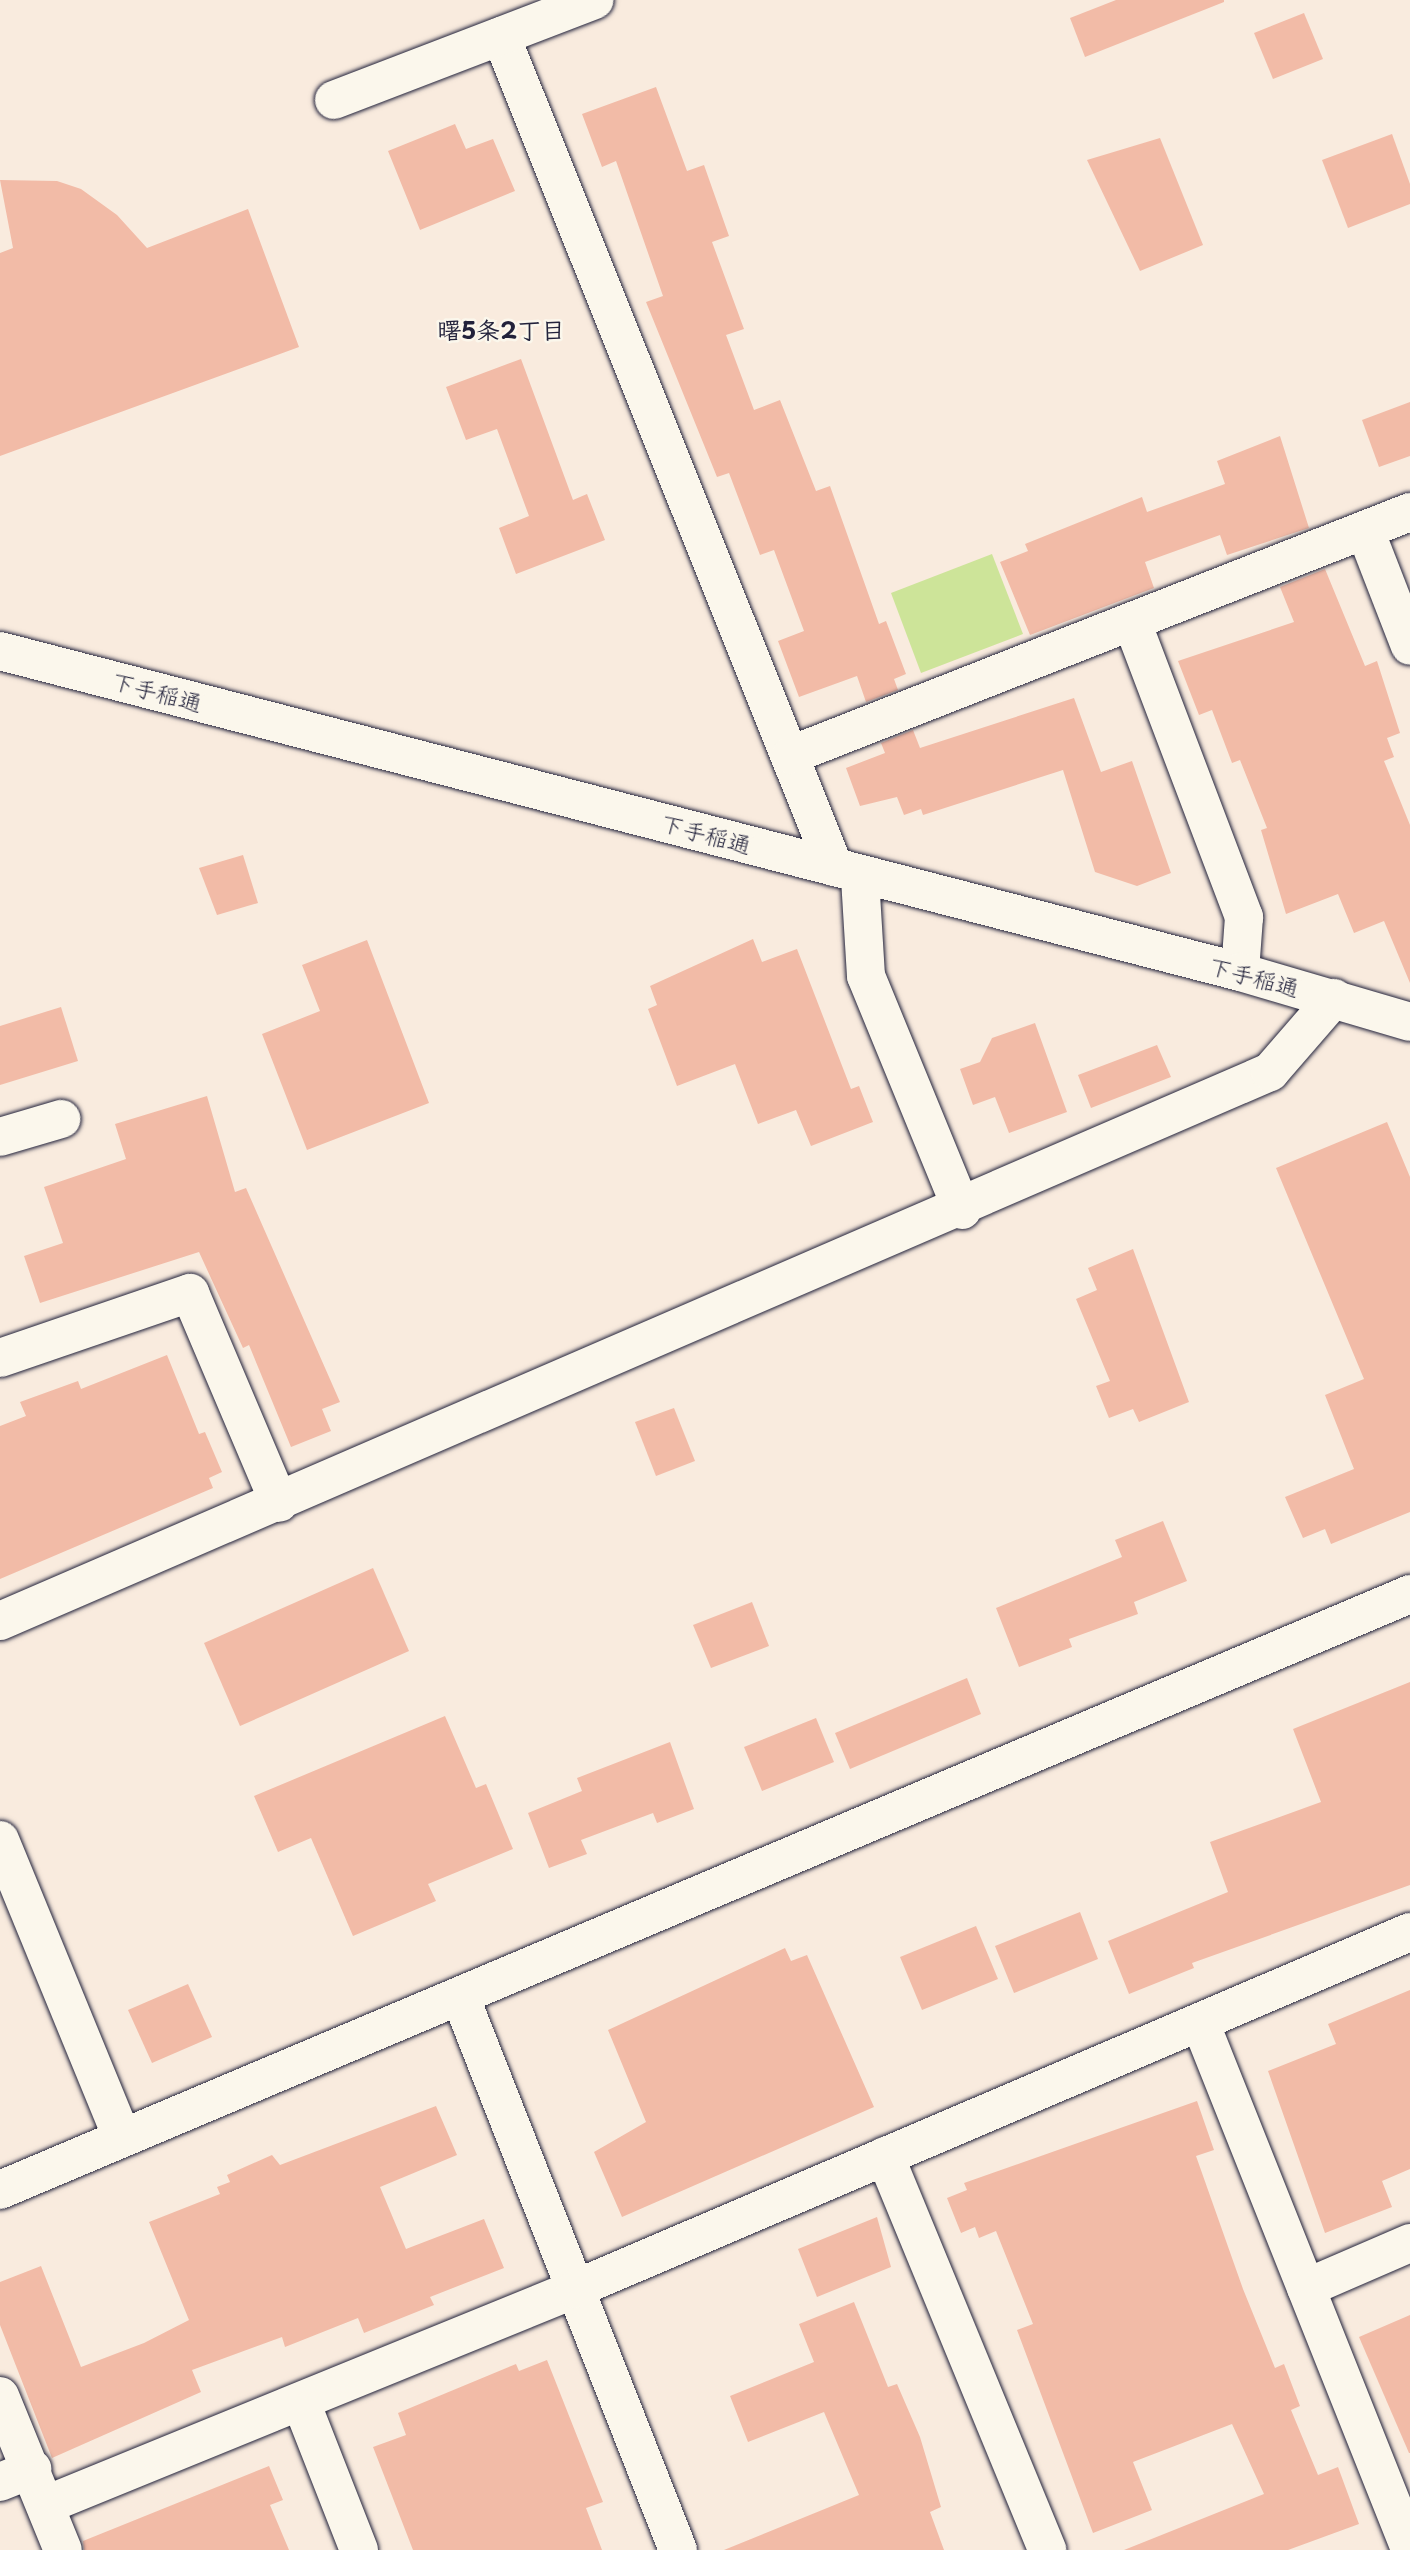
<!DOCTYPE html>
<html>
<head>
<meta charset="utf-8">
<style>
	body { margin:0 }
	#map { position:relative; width:1410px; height:2550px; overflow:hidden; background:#f9ebde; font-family:"Playpen Sans","Klee One",sans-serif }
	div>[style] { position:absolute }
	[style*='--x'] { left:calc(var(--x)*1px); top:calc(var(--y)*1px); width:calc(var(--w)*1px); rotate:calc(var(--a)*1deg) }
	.green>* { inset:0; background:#cde499 }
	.building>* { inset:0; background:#f2bba7 }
	.roads { filter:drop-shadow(0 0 2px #22223b) drop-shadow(0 0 2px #22223b) }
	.minor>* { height:38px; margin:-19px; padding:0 19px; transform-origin:19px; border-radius:19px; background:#fbf7ec }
	.tertiary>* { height:38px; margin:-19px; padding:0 19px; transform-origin:19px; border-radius:19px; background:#fbf7ec }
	span { translate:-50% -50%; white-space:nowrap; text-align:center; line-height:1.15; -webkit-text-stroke:5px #fbf7ec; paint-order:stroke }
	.street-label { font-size:23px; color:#22223b }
	.neighbourhood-label { font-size:24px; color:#22223b; font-weight:700 }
</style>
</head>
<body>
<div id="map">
	<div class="green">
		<i style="clip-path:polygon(992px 554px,1023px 634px,921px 673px,891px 593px)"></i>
	</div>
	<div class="building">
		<i style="clip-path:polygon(1116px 0,1224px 0,1224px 2px,1085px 57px,1070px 18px)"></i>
		<i style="clip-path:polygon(1304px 13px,1323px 59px,1273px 79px,1254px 33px)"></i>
		<i style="clip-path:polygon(656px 87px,687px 171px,704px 165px,729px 236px,712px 242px,744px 329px,726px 335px,754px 410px,780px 400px,816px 491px,830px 486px,879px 624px,886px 621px,906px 674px,894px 679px,898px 690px,866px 702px,857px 676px,799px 697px,778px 641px,804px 631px,774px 550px,760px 555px,729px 473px,717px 477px,646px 302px,663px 296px,616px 161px,602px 167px,582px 114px)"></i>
		<i style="clip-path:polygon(455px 124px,466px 149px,493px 139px,515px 191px,420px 230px,388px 151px)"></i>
		<i style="clip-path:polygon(1392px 134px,1410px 184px,1410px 204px,1348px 228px,1322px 160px)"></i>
		<i style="clip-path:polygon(1160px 138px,1203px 245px,1140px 271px,1087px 160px)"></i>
		<i style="clip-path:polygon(0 180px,57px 181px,81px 189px,117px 215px,147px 248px,248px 209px,299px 347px,0 456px,0 253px,13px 248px)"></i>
		<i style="clip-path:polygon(521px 359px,573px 500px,587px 494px,605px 540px,516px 574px,499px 528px,529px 516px,497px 429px,466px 440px,446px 387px)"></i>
		<i style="clip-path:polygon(1410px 402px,1410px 456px,1379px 467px,1362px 420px)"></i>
		<i style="clip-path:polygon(1280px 436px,1309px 528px,1227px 555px,1220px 535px,1145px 562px,1154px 588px,1030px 635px,1000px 562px,1028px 551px,1025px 544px,1142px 497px,1147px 512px,1225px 484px,1217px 461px)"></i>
		<i style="clip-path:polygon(1325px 569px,1365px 666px,1377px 661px,1400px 733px,1387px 738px,1394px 757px,1384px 761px,1410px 825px,1410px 983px,1384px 921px,1354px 933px,1338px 894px,1286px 914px,1261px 830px,1267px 828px,1240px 760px,1232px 763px,1212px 710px,1199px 715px,1178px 661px,1294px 622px,1280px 587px)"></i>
		<i style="clip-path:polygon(1074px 698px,1101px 772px,1132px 761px,1171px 873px,1137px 886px,1095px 872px,1063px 770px,923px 815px,921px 809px,904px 815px,897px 797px,860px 806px,846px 768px,885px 753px,881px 743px,913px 730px,920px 748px)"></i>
		<i style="clip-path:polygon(243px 855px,258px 903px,217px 915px,199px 868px)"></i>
		<i style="clip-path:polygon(753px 939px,762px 962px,797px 949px,851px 1089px,859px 1086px,873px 1122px,811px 1146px,796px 1110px,758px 1124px,735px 1064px,677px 1086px,648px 1009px,657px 1005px,650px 986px)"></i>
		<i style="clip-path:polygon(367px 940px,429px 1103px,307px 1150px,262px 1034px,320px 1011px,302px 965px)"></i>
		<i style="clip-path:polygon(61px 1007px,78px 1061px,0 1085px,0 1026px)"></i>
		<i style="clip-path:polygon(1035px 1023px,1067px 1112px,1009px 1133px,995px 1097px,973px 1105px,960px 1069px,980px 1062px,992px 1038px)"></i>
		<i style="clip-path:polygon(1157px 1045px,1171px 1077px,1091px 1108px,1078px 1075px)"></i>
		<i style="clip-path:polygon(207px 1096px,235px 1192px,246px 1188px,340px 1402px,322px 1409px,331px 1431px,291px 1447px,249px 1345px,243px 1348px,199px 1252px,40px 1303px,24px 1256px,63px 1243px,44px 1187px,126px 1159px,115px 1124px)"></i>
		<i style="clip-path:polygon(1387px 1122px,1410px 1177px,1410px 1512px,1331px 1544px,1325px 1529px,1303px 1538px,1285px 1497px,1354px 1469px,1325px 1395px,1364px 1379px,1276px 1168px)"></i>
		<i style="clip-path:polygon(1133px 1249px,1189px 1402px,1139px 1422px,1133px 1409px,1109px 1418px,1096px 1386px,1110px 1381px,1076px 1299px,1097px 1290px,1088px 1268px)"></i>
		<i style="clip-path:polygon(167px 1355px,199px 1434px,205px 1432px,222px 1472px,209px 1478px,213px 1488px,0 1579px,0 1426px,26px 1416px,20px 1402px,78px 1381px,81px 1389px)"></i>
		<i style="clip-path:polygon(674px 1408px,695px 1461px,656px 1476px,635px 1422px)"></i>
		<i style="clip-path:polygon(1163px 1521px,1187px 1581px,1134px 1602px,1138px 1614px,1069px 1639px,1072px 1647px,1019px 1667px,996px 1608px,1122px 1557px,1115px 1540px)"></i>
		<i style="clip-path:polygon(373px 1568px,409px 1651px,240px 1726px,204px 1643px)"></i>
		<i style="clip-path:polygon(752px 1602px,769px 1646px,711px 1668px,693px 1625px)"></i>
		<i style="clip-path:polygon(967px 1678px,981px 1714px,850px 1769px,835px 1733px)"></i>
		<i style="clip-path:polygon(1410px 1682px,1410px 1885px,1192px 1963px,1194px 1968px,1129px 1994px,1108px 1941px,1228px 1892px,1210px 1842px,1321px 1802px,1293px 1729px)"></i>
		<i style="clip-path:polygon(445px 1716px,476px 1788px,486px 1784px,513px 1849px,428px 1884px,436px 1901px,353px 1936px,311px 1838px,278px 1852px,254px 1796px)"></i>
		<i style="clip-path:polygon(816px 1718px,834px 1762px,762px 1791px,744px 1747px)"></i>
		<i style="clip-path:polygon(670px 1742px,694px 1809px,657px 1823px,653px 1813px,581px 1840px,587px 1854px,549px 1868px,528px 1813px,582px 1791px,577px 1778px)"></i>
		<i style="clip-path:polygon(1080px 1912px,1098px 1959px,1014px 1993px,995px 1946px)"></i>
		<i style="clip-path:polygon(976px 1926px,998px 1979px,922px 2010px,900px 1957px)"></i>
		<i style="clip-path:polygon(785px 1948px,791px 1961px,807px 1955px,874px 2107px,622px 2217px,594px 2152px,646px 2122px,608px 2030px)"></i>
		<i style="clip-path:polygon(188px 1984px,212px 2037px,152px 2063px,128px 2010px)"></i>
		<i style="clip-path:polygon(1410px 1990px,1410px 2169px,1382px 2181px,1392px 2207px,1325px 2233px,1268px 2071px,1336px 2044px,1328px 2024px)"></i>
		<i style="clip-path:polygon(1197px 2101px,1214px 2150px,1196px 2156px,1243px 2289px,1275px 2368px,1284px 2364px,1300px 2406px,1291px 2410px,1318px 2475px,1338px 2467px,1359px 2524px,1288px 2550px,1124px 2550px,1264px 2494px,1232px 2424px,1133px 2462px,1152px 2510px,1093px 2533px,1017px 2330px,1033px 2324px,996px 2231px,979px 2238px,975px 2227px,961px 2233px,947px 2198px,967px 2190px,964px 2183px)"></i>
		<i style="clip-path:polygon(436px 2106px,457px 2155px,380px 2187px,406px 2249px,484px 2219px,504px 2268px,430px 2297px,434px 2305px,364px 2333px,358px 2318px,285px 2347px,282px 2337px,192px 2370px,201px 2392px,52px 2458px,0 2325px,0 2282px,41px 2266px,81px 2367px,144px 2343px,189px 2320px,149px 2222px,220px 2194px,217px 2187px,230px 2182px,227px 2175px,272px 2155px,280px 2165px)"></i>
		<i style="clip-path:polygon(877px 2217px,891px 2267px,817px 2297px,798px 2249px)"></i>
		<i style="clip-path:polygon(854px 2302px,888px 2387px,897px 2384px,920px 2437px,941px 2507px,930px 2512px,944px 2550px,724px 2550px,859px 2495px,824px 2412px,748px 2442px,730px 2396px,814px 2362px,799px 2324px)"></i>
		<i style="clip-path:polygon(1410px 2315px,1410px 2453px,1409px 2453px,1359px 2337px)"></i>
		<i style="clip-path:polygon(547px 2360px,603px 2502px,586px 2508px,602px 2550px,413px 2550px,373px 2447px,406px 2435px,398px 2413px,516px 2364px,519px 2371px)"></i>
		<i style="clip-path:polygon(269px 2466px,283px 2500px,270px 2505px,289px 2550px,84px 2550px,83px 2541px)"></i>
	</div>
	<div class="roads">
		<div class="minor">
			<i style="--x:501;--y:36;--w:895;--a:68.16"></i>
			<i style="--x:334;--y:100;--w:279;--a:-21"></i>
			<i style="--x:1365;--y:530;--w:124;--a:68.8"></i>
			<i style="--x:1132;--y:622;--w:316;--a:69.2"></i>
			<i style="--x:1244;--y:917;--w:55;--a:94.2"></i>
			<i style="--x:791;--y:755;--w:665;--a:-21.43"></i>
			<i style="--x:860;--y:878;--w:98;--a:86.5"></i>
			<i style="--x:866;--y:976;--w:253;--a:67.7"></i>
			<i style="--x:0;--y:1137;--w:64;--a:-16.4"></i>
			<i style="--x:0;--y:1358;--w:201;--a:-18.9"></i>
			<i style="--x:190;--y:1293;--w:228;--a:67"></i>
			<i style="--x:0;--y:1621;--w:1384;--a:-23.38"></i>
			<i style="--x:1270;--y:1072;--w:98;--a:-49.1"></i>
			<i style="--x:0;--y:1840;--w:322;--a:67.7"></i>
			<i style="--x:460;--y:1996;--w:595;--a:68.52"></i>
			<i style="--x:1200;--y:2022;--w:567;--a:68.27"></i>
			<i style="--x:885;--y:2156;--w:426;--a:67.6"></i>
			<i style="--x:0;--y:2190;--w:1531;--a:-22.91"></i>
			<i style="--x:1306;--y:2288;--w:113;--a:-23.4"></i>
			<i style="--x:0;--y:2396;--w:166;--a:67.8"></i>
			<i style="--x:301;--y:2402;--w:159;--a:68.6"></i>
			<i style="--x:0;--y:2482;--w:35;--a:-22"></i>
			<i style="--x:48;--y:2504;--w:569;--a:-22.19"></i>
			<i style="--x:575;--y:2289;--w:908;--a:-23.15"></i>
		</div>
		<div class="tertiary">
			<i style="--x:0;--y:651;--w:1281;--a:14.51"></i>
			<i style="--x:1240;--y:972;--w:177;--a:16.4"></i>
		</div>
	</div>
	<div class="street-label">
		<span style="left:157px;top:692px;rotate:15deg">下手稲通</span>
		<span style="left:706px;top:834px;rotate:15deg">下手稲通</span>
		<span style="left:1254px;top:977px;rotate:15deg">下手稲通</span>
	</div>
	<div class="neighbourhood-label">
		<span style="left:501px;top:330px">曙5条2丁目</span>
	</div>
</div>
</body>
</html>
